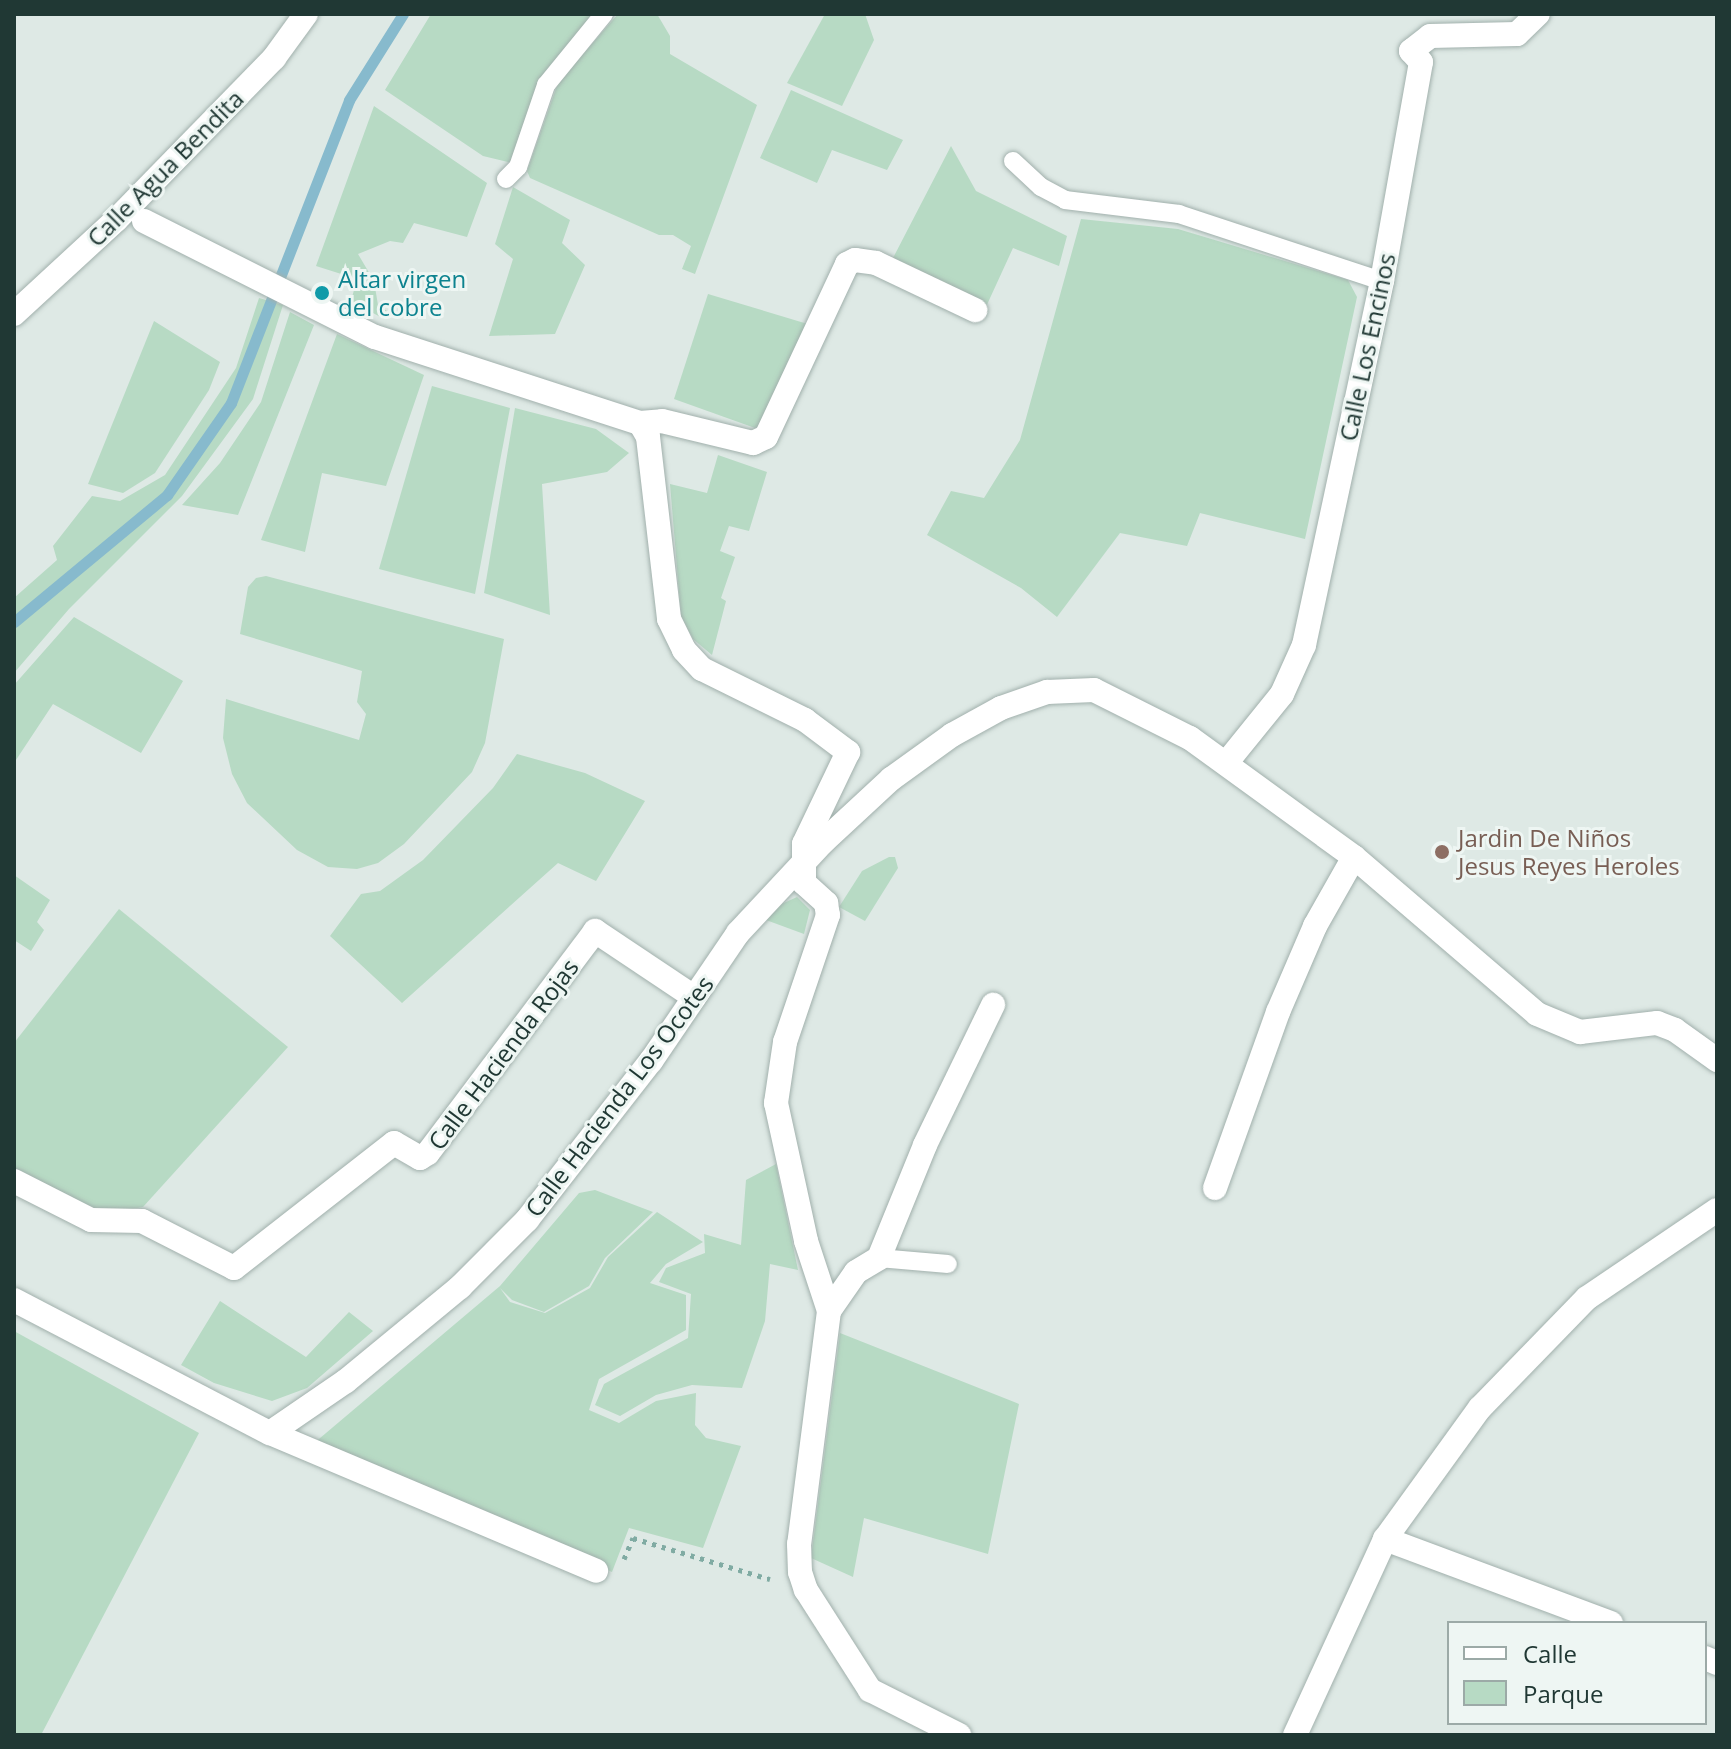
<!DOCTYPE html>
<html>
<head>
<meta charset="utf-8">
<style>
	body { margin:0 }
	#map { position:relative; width:1731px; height:1749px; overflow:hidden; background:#dee9e5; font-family:"Open Sans",sans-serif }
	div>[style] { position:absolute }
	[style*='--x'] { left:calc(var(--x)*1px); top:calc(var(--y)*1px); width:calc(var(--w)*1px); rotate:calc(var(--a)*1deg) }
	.green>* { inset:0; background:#b7dac4 }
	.stream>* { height:11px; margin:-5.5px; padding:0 5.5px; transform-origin:5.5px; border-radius:5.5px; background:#87bacd }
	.path>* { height:5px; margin-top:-2.5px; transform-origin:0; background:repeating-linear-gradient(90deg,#80aba3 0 4px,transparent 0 10px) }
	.roads { filter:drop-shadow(0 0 2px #a1b0ac) drop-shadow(0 0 2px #a1b0ac) }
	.lane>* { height:18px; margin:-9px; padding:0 9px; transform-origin:9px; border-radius:9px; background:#fff }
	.street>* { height:24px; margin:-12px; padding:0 12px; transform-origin:12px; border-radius:12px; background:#fff }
	.secondary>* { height:24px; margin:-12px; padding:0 12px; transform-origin:12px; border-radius:12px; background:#fff }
	.dots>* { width:22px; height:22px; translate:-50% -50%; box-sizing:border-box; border:4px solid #eef6f3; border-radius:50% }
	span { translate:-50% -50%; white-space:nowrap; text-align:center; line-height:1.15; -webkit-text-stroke:6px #eef6f3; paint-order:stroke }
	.street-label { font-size:24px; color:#203834 }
	.culture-label { font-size:24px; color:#0d838f }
	.left { translate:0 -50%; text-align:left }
	.education-label { font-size:24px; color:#785e54 }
	.frame { position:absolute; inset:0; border:16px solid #203834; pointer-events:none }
	.legend { position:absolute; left:1447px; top:1621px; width:260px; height:104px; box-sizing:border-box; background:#eef6f3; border:2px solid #9caaa7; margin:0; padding:10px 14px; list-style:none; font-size:24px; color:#203834 }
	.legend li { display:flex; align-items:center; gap:16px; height:40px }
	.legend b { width:40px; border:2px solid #9caaa7 }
</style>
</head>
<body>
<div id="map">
	<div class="green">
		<i style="clip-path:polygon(431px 14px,592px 14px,540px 82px,512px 163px,483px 156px,385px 90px)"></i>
		<i style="clip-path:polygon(618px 14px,657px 14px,670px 36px,670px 54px,757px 105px,695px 274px,682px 269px,691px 246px,673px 235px,659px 235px,530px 178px,527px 171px,558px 83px)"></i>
		<i style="clip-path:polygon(825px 14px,865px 14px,874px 40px,842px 106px,787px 83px)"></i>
		<i style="clip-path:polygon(791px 90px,903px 140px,887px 170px,832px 150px,817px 183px,760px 158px)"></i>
		<i style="clip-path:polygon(374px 106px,487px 183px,467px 237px,414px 223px,403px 243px,390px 241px,358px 254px,374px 281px,378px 305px,387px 311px,384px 319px,351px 301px,357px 279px,316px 266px)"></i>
		<i style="clip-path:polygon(951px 146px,976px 191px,1067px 236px,1059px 266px,1013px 248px,985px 309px,893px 258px)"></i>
		<i style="clip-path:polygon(513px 187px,570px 220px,562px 243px,585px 265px,555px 334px,489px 336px,513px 259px,495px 244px)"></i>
		<i style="clip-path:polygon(1081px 219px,1178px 229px,1348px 280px,1357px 297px,1305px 539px,1200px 513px,1187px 546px,1120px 533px,1057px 617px,1021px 588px,927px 535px,951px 491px,984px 498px,1020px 440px)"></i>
		<i style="clip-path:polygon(708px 294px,811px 325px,764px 423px,755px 428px,674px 399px)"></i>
		<i style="clip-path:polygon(259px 298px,283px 305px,253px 399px,182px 496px,69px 609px,14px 673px,14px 598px,57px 560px,53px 546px,92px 496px,120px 501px,165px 475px,236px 368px)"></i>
		<i style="clip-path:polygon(290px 312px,314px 325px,238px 515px,182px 505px,220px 463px,261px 402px)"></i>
		<i style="clip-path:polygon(154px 321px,220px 362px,209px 390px,155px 473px,123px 493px,88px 484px)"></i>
		<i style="clip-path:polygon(337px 334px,424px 375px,386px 486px,322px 473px,305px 552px,261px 540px)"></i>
		<i style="clip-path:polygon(432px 386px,510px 408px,475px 594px,379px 569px)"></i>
		<i style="clip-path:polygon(515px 408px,596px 429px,629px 453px,607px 472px,542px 484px,550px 615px,484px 593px)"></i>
		<i style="clip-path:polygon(718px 455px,767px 472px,749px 531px,729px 526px,720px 551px,735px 557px,721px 598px,726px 601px,712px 655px,693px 639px,681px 616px,670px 484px,707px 493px)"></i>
		<i style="clip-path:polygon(266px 576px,504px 639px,485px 743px,472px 772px,404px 844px,378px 863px,357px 869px,328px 867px,297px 850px,247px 803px,232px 774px,223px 738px,226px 699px,359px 740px,366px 714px,357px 702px,362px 671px,240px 634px,248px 587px,256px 578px)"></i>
		<i style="clip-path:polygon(74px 617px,183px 681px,141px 753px,53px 704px,14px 763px,14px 685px)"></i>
		<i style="clip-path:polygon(517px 754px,585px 773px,645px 801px,596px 881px,558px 863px,402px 1003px,330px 936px,361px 894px,380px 891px,423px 860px,493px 788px)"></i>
		<i style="clip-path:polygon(889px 857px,895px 857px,898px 868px,865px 921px,839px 907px,862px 871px)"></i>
		<i style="clip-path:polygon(14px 875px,50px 900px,37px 922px,44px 930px,31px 951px,14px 940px)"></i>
		<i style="clip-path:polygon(797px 897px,810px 910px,804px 934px,766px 920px,775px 907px)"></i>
		<i style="clip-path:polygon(119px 909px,288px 1047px,143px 1207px,103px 1214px,56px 1197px,14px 1168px,14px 1043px)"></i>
		<i style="clip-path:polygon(776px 1164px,798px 1270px,770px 1264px,765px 1321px,742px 1388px,692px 1385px,656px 1395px,620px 1416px,595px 1405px,604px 1384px,688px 1338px,691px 1294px,659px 1282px,666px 1268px,705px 1253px,704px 1234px,741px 1245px,746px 1180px)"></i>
		<i style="clip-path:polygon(595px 1190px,653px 1212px,605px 1258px,589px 1286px,544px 1312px,512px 1300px,500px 1288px,510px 1302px,545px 1313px,590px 1288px,608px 1257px,657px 1212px,703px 1242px,666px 1264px,650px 1283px,686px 1295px,686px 1330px,599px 1379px,589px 1410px,619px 1423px,656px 1401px,696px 1393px,695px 1425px,706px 1438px,741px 1446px,703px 1548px,629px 1528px,612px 1572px,313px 1444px,500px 1286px,579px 1193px)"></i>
		<i style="clip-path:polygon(220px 1301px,306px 1357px,349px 1312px,373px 1331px,307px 1388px,272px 1401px,214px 1383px,181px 1365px)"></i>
		<i style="clip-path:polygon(14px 1331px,199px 1433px,41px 1735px,14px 1735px)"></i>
		<i style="clip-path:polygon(840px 1333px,1019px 1404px,988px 1554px,864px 1518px,853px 1577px,811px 1558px)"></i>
	</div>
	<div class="stream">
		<i style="--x:14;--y:622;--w:199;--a:-39.7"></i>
		<i style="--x:167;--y:495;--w:112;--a:-55.2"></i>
		<i style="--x:231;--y:403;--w:325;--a:-68.7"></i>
		<i style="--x:349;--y:100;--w:102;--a:-57.9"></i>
	</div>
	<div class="path">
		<i style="--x:624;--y:1559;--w:23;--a:-67"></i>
		<i style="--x:633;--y:1538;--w:143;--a:16.7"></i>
	</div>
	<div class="roads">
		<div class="lane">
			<i style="--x:1013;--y:161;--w:38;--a:43"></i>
			<i style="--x:1041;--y:187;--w:27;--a:28"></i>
			<i style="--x:1065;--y:200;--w:115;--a:7"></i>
			<i style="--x:1179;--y:214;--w:214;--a:18.3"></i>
			<i style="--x:506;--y:179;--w:17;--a:-45"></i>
			<i style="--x:518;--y:167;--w:87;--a:-71.1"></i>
			<i style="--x:546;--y:85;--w:92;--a:-50.8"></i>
			<i style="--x:879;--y:1258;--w:69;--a:5"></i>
		</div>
		<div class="street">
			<i style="--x:144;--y:221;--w:258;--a:26.7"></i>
			<i style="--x:375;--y:337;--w:279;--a:18"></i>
			<i style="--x:640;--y:423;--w:16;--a:60"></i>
			<i style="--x:648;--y:437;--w:183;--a:83.4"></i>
			<i style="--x:669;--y:619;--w:34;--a:64"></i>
			<i style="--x:684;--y:650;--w:26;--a:47"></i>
			<i style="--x:702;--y:669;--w:115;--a:26.3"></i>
			<i style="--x:805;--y:720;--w:54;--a:36.7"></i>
			<i style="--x:848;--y:752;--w:102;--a:115.6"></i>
			<i style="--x:804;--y:844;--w:39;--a:90"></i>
			<i style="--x:804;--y:883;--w:30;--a:42"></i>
			<i style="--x:826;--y:903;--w:12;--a:81"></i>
			<i style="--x:828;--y:915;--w:134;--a:108.7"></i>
			<i style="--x:785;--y:1042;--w:62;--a:98.4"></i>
			<i style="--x:776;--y:1103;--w:141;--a:77.7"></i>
			<i style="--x:806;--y:1241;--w:74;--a:71.8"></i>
			<i style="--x:829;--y:1311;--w:235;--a:97.3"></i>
			<i style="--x:799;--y:1544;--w:28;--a:88"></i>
			<i style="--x:800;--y:1572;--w:19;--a:72"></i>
			<i style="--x:806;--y:1590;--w:119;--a:57.4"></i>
			<i style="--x:870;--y:1690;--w:100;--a:26.8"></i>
			<i style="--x:640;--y:423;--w:22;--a:-5"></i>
			<i style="--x:662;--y:421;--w:94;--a:13.6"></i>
			<i style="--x:753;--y:443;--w:14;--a:-25"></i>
			<i style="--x:766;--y:437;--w:191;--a:-64.9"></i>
			<i style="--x:847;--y:264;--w:9;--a:-27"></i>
			<i style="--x:855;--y:260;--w:21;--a:8"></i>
			<i style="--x:876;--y:263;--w:110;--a:25.4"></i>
			<i style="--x:1227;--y:762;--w:87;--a:-51"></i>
			<i style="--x:1282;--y:694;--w:54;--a:-65.8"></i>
			<i style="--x:1304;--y:645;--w:372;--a:-77.9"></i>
			<i style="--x:1382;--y:281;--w:222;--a:-79.9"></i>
			<i style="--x:1421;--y:62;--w:15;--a:-132"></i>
			<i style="--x:1411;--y:51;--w:24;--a:-38"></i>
			<i style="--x:1430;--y:36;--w:87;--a:-1.3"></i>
			<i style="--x:1517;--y:34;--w:29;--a:-44"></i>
			<i style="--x:14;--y:1181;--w:86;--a:26.9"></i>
			<i style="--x:91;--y:1220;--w:51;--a:1.1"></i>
			<i style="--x:142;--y:1221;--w:103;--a:27.1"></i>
			<i style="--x:234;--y:1268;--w:203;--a:-38"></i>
			<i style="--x:394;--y:1143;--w:30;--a:30"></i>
			<i style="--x:420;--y:1158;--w:9;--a:-32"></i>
			<i style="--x:428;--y:1153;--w:278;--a:-53"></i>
			<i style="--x:595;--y:931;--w:119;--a:33.7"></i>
			<i style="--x:1215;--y:1188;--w:187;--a:-70.3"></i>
			<i style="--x:1278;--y:1012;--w:94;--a:-66.7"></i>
			<i style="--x:1315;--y:926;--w:79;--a:-60.5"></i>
			<i style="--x:14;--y:1300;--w:288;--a:27.5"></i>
			<i style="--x:270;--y:1433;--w:354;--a:22.9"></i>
			<i style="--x:829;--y:1311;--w:47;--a:-55.3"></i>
			<i style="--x:856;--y:1272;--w:27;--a:-31"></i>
			<i style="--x:879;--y:1258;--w:122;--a:-67.8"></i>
			<i style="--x:925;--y:1145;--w:156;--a:-64.1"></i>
			<i style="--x:270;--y:1433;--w:92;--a:-34.4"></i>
			<i style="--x:346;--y:1381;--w:148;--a:-39.5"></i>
			<i style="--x:460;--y:1287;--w:95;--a:-45"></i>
			<i style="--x:527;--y:1220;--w:202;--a:-52.1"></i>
			<i style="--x:651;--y:1061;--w:155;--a:-55.8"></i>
			<i style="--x:738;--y:933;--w:125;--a:-47"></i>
			<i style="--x:823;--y:842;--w:93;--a:-42.8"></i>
			<i style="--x:891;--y:779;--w:75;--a:-35.8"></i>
			<i style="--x:952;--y:735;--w:56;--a:-28.9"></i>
			<i style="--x:1001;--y:708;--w:49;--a:-19.2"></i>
			<i style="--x:1047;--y:692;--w:47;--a:-2.4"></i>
			<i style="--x:1094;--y:690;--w:107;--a:26.6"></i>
			<i style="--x:1190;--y:738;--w:203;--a:36"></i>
			<i style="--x:1354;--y:857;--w:241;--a:40.6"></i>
			<i style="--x:1537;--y:1014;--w:47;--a:22.7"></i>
			<i style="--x:1580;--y:1032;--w:78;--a:-6.7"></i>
			<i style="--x:1657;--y:1023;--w:19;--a:21"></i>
			<i style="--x:1675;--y:1030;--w:52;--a:35.5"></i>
			<i style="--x:1385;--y:1539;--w:241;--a:20.4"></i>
			<i style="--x:1705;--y:1658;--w:13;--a:23"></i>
			<i style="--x:1295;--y:1735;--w:216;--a:-65.3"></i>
			<i style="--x:1385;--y:1539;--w:162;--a:-54.1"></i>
			<i style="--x:1480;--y:1408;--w:153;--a:-45.8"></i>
			<i style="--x:1587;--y:1298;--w:157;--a:-34.1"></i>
		</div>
		<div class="secondary">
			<i style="--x:14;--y:314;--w:140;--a:-42.7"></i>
			<i style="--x:117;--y:219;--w:225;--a:-45.7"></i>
			<i style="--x:274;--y:58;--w:54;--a:-54"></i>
		</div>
	</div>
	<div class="dots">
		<i style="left:322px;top:293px;background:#0f9aa8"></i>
		<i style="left:1442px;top:852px;background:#8d6e63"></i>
	</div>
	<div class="street-label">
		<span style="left:165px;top:168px;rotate:-45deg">Calle Agua Bendita</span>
		<span style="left:1367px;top:347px;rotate:-78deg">Calle Los Encinos</span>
		<span style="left:503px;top:1054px;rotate:-53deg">Calle Hacienda Rojas</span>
		<span style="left:619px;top:1096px;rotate:-53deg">Calle Hacienda Los Ocotes</span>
	</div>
	<div class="culture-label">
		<span class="left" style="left:338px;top:293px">Altar virgen<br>del cobre</span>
	</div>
	<div class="education-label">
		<span class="left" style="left:1458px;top:852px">Jardin De Niños<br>Jesus Reyes Heroles</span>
	</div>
	<div class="frame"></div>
	<ul class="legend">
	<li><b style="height:10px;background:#fff"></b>Calle</li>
	<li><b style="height:22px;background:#b7dac4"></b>Parque</li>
	</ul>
</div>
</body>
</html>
